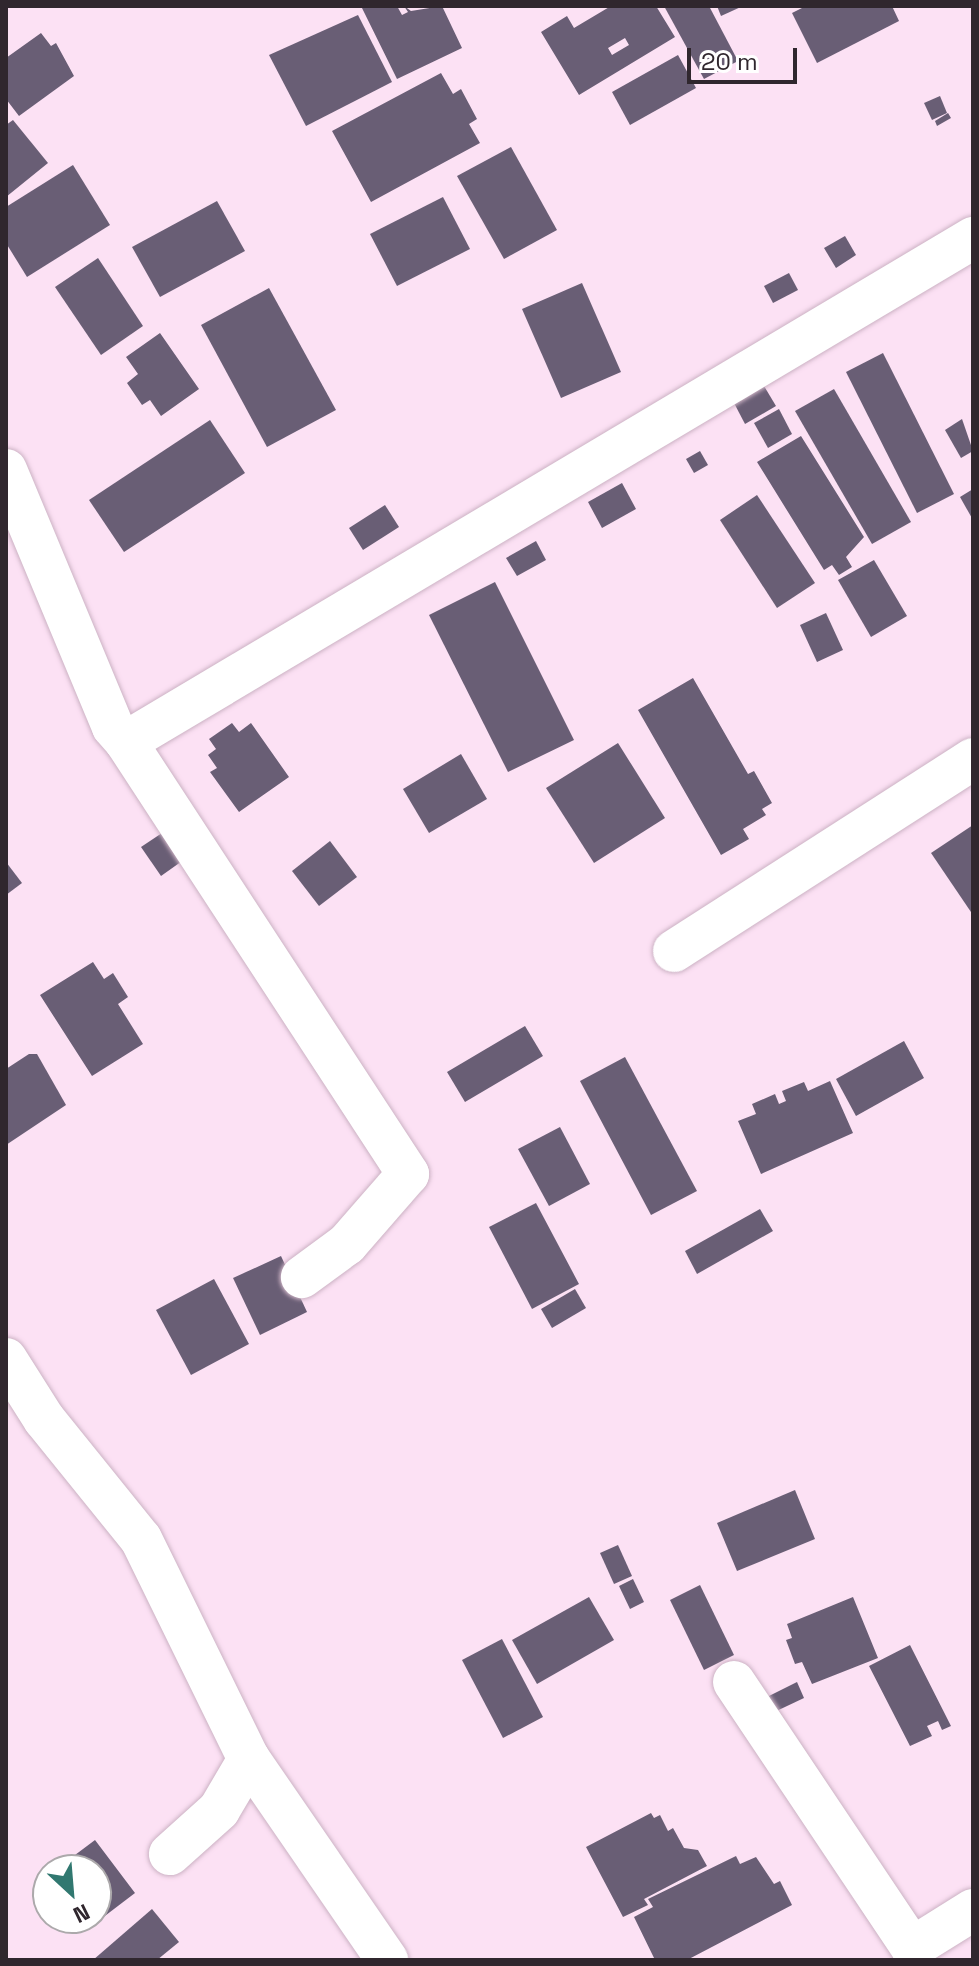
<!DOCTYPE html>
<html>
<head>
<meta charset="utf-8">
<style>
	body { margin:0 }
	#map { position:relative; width:979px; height:1966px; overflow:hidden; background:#fce1f4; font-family:"Space Grotesk",sans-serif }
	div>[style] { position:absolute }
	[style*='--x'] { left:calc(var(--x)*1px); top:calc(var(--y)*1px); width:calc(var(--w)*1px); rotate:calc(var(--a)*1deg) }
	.building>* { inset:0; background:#695e75 }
	.roads { filter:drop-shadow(0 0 2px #ccb2c4) drop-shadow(0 0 2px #ccb2c4) }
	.minor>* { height:42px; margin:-21px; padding:0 21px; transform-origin:21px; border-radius:21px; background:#fff }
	span { translate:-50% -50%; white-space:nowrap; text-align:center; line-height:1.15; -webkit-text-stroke:8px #fff; paint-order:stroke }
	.frame { position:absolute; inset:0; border:8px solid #30272e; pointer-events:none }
	.north { position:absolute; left:32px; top:1854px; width:80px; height:80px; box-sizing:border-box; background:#fff; border:2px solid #aca9ab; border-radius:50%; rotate:154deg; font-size:22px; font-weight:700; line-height:32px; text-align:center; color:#30272e }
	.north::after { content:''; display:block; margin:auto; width:28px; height:36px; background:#317870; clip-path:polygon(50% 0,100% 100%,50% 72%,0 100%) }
	.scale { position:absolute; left:687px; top:48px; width:110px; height:36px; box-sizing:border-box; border:4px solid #30272e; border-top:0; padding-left:10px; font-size:24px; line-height:28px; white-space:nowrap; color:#30272e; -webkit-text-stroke:6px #fff; paint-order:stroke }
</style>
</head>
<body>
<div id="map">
	<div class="building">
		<i style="clip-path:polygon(361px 6px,397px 6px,402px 15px,408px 12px,404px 6px,411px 11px,442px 6px,462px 48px,397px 79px)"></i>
		<i style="clip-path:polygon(evenodd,611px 6px,656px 6px,675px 37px,579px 95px,541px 32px,567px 16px,574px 28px,611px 6px,625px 38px,629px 45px,612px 55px,608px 48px,625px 38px)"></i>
		<i style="clip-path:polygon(664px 6px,709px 6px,738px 61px,704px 79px)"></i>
		<i style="clip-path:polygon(717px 6px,743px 6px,721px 16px)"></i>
		<i style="clip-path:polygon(806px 6px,892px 6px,899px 21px,817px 63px,792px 13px)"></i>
		<i style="clip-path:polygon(358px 15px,392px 82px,306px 126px,269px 55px)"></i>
		<i style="clip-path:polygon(41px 33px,51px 46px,56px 43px,74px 76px,19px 116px,6px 99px,6px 58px)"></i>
		<i style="clip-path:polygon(678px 55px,696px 88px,630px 125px,612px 92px)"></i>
		<i style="clip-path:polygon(441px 73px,453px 94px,461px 89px,477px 119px,469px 124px,480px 143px,371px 202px,332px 131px)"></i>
		<i style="clip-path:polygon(940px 96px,947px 113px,932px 120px,924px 103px)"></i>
		<i style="clip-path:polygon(948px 113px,951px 118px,937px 126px,935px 121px)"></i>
		<i style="clip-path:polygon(13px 120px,48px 163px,6px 197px,6px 125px)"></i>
		<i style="clip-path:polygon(511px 147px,557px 230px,504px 259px,457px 176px)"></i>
		<i style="clip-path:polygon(73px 165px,110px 225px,27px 277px,6px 243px,6px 207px)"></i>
		<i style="clip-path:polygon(443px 197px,470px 249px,397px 286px,370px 234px)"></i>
		<i style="clip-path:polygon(217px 201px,245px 251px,160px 297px,132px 247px)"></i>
		<i style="clip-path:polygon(845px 236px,856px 255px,836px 268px,824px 248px)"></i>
		<i style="clip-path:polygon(98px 258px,143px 326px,101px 355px,55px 287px)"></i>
		<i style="clip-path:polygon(789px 273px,798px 290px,773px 303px,764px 286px)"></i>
		<i style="clip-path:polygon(582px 283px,621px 372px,561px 398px,522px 309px)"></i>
		<i style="clip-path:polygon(269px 288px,336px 410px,267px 447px,201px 325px)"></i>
		<i style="clip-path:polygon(160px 333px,199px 389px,161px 416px,150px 400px,142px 405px,127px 383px,138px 374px,126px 357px)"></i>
		<i style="clip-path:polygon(883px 353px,954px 494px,917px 513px,846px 372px)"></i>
		<i style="clip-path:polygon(764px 386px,776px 406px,745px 424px,734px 403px)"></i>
		<i style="clip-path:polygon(834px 389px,911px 522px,872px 544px,795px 411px)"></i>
		<i style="clip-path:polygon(779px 409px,792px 434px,768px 448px,754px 423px)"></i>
		<i style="clip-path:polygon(962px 419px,973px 451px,961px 458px,945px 430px)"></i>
		<i style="clip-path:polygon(210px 420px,245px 473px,124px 552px,89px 500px)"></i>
		<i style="clip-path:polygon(801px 436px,864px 537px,846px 557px,852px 567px,839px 575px,832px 565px,824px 570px,757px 462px)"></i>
		<i style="clip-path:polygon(700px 451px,708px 465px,694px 473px,686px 459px)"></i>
		<i style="clip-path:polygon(622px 483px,636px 509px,602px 528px,588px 502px)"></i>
		<i style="clip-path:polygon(973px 489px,973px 520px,960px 497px)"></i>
		<i style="clip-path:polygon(757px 495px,815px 583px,777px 608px,720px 520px)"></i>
		<i style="clip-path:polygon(385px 505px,399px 527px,363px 550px,349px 528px)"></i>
		<i style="clip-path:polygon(536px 541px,546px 560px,517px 576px,506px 558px)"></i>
		<i style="clip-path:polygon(874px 560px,907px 616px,871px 637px,838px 580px)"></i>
		<i style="clip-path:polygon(495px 582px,574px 740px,508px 772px,429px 615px)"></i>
		<i style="clip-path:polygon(826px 613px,843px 650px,817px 662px,800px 625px)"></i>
		<i style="clip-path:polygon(693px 678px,748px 774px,754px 771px,772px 803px,762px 809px,766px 815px,743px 829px,749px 839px,721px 855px,638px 710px)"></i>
		<i style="clip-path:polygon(232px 723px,239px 732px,251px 723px,289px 777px,239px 812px,210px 772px,217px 768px,208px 755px,216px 749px,209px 739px)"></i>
		<i style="clip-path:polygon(618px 743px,665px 818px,594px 863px,546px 788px)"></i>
		<i style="clip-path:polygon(461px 754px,487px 799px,429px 833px,403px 789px)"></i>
		<i style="clip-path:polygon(973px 825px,973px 915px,931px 853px)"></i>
		<i style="clip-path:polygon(162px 833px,185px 859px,161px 876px,141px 847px)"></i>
		<i style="clip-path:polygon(330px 841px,357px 877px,319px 906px,292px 871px)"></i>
		<i style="clip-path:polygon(6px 862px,22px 883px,6px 895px)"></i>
		<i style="clip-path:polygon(93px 962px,104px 979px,113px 973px,128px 997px,118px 1004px,143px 1044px,92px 1076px,40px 995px)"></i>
		<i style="clip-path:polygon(525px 1026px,543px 1056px,465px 1102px,447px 1072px)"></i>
		<i style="clip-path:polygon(904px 1041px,924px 1078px,856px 1116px,836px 1079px)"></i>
		<i style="clip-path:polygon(29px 1054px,37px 1054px,66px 1105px,6px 1145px,6px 1069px)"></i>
		<i style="clip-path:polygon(625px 1057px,697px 1191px,651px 1215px,580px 1081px)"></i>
		<i style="clip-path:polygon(830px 1081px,853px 1133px,761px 1174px,738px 1121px,756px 1114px,752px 1104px,775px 1094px,779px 1104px,786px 1101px,782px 1091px,804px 1082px,808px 1091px)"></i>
		<i style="clip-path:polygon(560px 1127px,590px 1184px,549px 1206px,518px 1149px)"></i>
		<i style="clip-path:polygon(536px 1203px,579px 1284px,532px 1309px,489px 1227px)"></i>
		<i style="clip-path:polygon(760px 1209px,773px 1231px,697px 1274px,685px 1251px)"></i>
		<i style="clip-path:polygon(281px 1256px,307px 1312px,260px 1335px,233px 1278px)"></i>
		<i style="clip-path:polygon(214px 1279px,249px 1344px,191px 1375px,156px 1310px)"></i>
		<i style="clip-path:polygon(575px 1289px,586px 1308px,552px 1328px,541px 1309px)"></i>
		<i style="clip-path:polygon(795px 1490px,815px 1539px,737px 1571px,717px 1523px)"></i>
		<i style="clip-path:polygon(618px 1545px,632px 1576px,614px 1584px,600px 1553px)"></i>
		<i style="clip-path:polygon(633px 1579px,644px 1602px,630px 1609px,619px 1586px)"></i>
		<i style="clip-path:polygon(700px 1585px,734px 1655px,704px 1670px,670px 1600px)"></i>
		<i style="clip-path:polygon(589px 1597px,614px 1640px,537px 1684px,512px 1640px)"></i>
		<i style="clip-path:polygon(853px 1597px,878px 1658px,812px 1684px,802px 1662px,795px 1664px,786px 1640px,792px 1638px,787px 1624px)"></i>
		<i style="clip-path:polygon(502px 1639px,543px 1717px,503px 1738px,462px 1660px)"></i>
		<i style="clip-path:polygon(910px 1645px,951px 1726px,942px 1730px,938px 1721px,927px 1726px,932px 1736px,910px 1746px,869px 1666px)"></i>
		<i style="clip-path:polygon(797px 1682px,804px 1698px,768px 1715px,761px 1700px)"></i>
		<i style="clip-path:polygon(651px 1813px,654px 1818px,660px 1815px,668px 1831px,673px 1828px,684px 1848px,698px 1850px,707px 1866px,644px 1899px,648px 1905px,623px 1917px,586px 1847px)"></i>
		<i style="clip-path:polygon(95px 1840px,135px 1893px,93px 1925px,87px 1918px,96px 1918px,96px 1870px,55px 1870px)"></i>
		<i style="clip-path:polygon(736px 1856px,740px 1864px,756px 1857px,774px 1884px,780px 1881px,792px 1905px,687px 1960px,655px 1960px,634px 1917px,653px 1907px,648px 1899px)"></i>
		<i style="clip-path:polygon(152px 1909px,179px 1942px,157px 1960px,93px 1960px)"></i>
	</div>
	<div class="roads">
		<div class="minor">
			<i style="--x:6;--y:470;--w:278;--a:67.4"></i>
			<i style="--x:113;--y:727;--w:20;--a:49"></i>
			<i style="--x:126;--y:742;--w:986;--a:-30.75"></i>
			<i style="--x:126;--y:742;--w:516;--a:56.86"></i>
			<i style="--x:408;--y:1174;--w:93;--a:131.1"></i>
			<i style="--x:347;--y:1244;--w:56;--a:143.7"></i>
			<i style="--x:674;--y:951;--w:355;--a:-32.7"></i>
			<i style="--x:6;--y:1359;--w:71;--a:57.7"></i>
			<i style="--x:44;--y:1419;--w:154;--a:51.1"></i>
			<i style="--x:141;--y:1539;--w:245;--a:63.9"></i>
			<i style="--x:249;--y:1759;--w:59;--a:120.5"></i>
			<i style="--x:219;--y:1810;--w:66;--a:138.1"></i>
			<i style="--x:734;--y:1682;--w:320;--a:56.2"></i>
			<i style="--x:912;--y:1948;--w:72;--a:-31.9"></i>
			<i style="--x:249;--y:1759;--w:244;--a:55.5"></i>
		</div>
	</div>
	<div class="frame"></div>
	<div class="north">N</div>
	<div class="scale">20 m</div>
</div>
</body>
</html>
